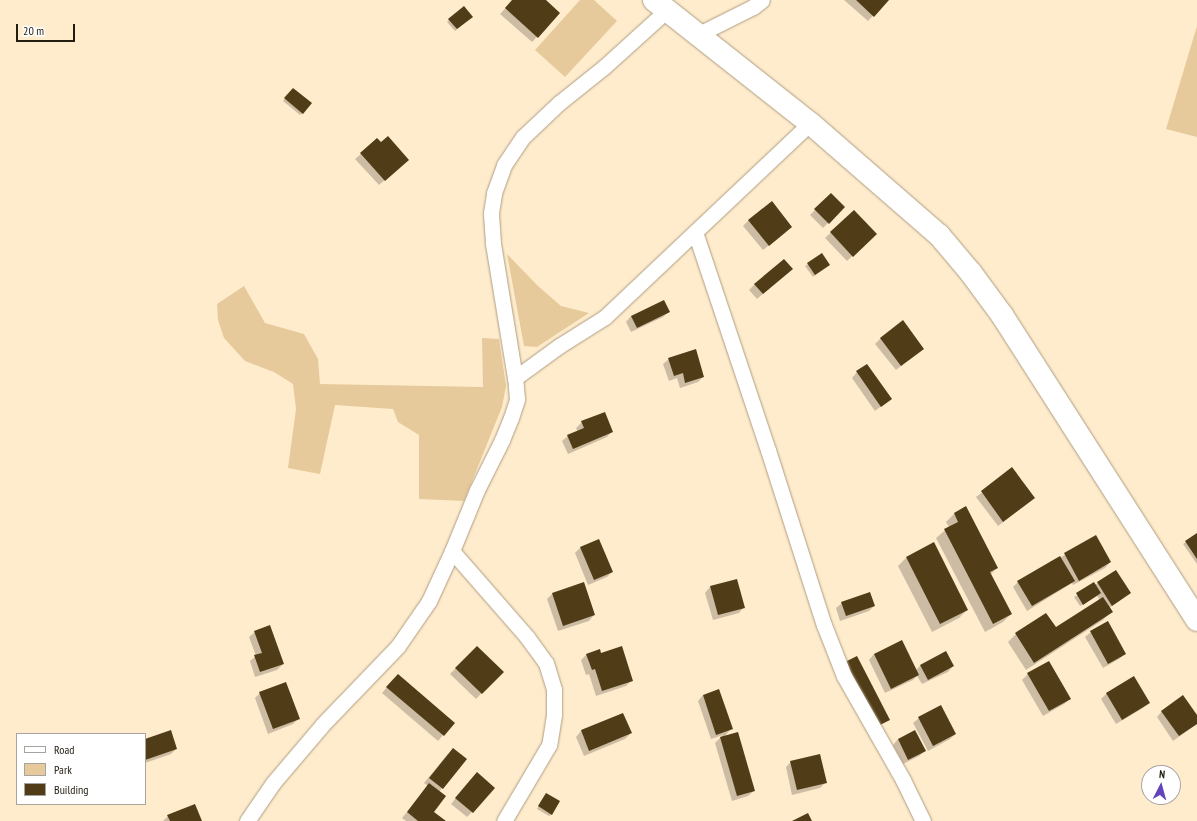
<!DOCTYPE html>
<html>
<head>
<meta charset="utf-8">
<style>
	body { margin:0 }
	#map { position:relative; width:1197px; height:821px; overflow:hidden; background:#ffeccd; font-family:"PT Sans Narrow",sans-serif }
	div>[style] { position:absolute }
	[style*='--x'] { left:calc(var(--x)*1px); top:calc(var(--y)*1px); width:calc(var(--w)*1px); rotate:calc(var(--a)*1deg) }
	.green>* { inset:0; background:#e6ca9b }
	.shadow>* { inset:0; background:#0003 }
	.building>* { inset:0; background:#503c16 }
	.roads { filter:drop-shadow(0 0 1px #ae9d80) drop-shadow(0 0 1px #ae9d80) }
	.minor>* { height:15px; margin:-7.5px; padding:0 7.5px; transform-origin:7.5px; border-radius:7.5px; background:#fff }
	.primary>* { height:22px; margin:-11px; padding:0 11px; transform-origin:11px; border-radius:11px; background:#fff }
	span { translate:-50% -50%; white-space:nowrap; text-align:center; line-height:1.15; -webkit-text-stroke:4px #fff; paint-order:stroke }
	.legend { position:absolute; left:16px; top:733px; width:130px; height:72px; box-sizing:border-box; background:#fff; border:1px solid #a7a4a0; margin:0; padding:5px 7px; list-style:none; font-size:12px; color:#231c11 }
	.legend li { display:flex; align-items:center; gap:8px; height:20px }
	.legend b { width:20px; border:1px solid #a7a4a0 }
	.north { position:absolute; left:1141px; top:765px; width:40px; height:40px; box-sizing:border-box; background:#fff; border:1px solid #a7a4a0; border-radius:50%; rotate:6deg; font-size:11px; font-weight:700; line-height:16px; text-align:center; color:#231c11 }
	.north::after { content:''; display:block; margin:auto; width:14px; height:18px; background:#6344bc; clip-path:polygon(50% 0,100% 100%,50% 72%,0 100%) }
	.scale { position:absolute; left:16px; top:24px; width:59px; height:18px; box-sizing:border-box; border:2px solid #231c11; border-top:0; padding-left:5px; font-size:12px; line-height:14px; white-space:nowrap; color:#231c11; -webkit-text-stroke:3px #fff; paint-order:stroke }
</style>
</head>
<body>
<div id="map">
	<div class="green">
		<i style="clip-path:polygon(580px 0,594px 0,617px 21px,565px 77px,535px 50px)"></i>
		<i style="clip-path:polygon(1197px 26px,1197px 137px,1166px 129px)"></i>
		<i style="clip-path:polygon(507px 254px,538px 286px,561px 306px,589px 313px,537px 347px,524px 346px)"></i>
		<i style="clip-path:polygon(244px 286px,265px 323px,304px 334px,318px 359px,320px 384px,483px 387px,482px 338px,499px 339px,506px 386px,502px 407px,464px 501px,419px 499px,419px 435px,398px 422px,393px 409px,335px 405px,320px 474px,288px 468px,296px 409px,293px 384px,274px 372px,245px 361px,224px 338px,218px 320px,217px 304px)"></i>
	</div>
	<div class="shadow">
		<i style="clip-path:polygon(513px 0,544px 0,559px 13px,532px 42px,500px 14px)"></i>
		<i style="clip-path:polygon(844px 0,888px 0,868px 21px)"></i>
		<i style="clip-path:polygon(469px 19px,455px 31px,447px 22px,449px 20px)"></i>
		<i style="clip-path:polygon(291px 91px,303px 113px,300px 115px,283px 101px)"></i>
		<i style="clip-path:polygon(361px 154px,402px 165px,379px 185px,355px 159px)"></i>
		<i style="clip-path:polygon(831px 194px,844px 207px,823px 228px,810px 215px)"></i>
		<i style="clip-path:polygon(854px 211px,875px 234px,847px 261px,825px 238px)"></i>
		<i style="clip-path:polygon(749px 220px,786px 232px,763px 250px,743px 226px)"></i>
		<i style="clip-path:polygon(808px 264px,829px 265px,813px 277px,805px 266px)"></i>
		<i style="clip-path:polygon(792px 269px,757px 299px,749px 290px,755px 284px)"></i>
		<i style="clip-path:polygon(669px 312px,663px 317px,631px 332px,626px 322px,631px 316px)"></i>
		<i style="clip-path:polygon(881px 338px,923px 349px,896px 370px,875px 344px)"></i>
		<i style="clip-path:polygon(669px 359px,703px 377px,698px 382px,680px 388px,677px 378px,669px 381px,663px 364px)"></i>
		<i style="clip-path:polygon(857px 372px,891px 399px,875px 411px,852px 378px)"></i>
		<i style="clip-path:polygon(582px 422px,612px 431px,607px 437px,568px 454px,562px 441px,568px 436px,578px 432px,576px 428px)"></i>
		<i style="clip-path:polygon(1012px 469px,1034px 498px,998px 526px,976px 497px)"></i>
		<i style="clip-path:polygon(966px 508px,997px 568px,990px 575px,1011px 614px,1003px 622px,985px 632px,936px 538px,949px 527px,946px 522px,954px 514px)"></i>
		<i style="clip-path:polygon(1197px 534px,1197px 564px,1183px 544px)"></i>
		<i style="clip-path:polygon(1096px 537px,1110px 562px,1105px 568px,1073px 585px,1072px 583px,1027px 611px,1013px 587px,1018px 582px)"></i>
		<i style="clip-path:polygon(598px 540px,612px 572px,607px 577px,588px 585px,575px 553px,580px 548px)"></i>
		<i style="clip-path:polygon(906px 558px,967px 610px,959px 618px,932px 632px,898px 566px)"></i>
		<i style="clip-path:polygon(583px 583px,594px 615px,589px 621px,558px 631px,547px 599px,552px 594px)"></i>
		<i style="clip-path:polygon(1098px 583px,1130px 593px,1109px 608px,1111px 612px,1103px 620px,1026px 670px,1008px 642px,1016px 634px,1056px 628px,1100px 600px,1097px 596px,1080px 606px,1074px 597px)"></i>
		<i style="clip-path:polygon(710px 587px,744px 607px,739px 613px,713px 620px,705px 593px)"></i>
		<i style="clip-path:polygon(842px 603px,874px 606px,869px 611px,840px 621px,836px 608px)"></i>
		<i style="clip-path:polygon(255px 632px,283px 664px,277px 670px,255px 677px,250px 661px,256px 656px,249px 637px)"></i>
		<i style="clip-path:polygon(1091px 632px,1125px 654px,1119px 659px,1103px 668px,1085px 637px)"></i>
		<i style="clip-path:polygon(902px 641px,916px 670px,920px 666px,946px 653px,953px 666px,948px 672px,922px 684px,917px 676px,913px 680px,885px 693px,869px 660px,874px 654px)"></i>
		<i style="clip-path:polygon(477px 647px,502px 672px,476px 699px,450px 674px)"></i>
		<i style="clip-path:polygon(587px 654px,601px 654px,632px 680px,626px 686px,596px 696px,589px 674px,586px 675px,581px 660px)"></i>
		<i style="clip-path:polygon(1028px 674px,1070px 699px,1064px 704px,1043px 716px,1022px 680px)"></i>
		<i style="clip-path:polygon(1133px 677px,1149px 702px,1143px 708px,1116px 724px,1101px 699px,1106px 694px)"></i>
		<i style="clip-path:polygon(392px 681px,453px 723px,438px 741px,382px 693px)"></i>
		<i style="clip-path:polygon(260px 693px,298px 719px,293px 724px,268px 734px,255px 698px)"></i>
		<i style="clip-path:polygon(703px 695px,731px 729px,724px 737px,754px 791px,748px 796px,732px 801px,715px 743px,723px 735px,711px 739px,698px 701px)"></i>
		<i style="clip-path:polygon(1162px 711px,1197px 717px,1197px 724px,1173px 741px,1157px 717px)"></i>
		<i style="clip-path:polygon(623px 714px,631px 733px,625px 739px,584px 756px,576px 737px,581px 731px)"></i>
		<i style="clip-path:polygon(919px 718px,955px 734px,950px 739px,928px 751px,913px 723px)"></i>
		<i style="clip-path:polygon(898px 739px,925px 751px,919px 756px,903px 764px,893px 745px)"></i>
		<i style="clip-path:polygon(145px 740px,176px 749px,171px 754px,145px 763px)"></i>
		<i style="clip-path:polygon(448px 754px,466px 759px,439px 792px,433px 812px,445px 821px,406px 821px,402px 818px,428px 786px,424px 783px)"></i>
		<i style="clip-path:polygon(791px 762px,825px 783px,820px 788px,792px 795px,786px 767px)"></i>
		<i style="clip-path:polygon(471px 779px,472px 812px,467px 817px,451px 804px)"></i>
		<i style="clip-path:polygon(544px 796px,552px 814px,549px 816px,537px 809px)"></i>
		<i style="clip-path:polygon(168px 816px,201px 821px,163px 821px)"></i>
	</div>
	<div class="building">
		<i style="clip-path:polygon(512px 0,546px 0,560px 13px,538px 38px,505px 8px)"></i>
		<i style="clip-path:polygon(856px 0,889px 0,874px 17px)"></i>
		<i style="clip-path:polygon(464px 6px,473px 17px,457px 29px,448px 19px)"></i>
		<i style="clip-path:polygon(293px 88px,312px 103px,303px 114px,284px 98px)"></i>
		<i style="clip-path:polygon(388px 136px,409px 160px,385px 181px,360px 153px,377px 138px,381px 142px)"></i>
		<i style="clip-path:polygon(831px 193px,845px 207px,829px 224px,814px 209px)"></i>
		<i style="clip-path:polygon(772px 201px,792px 227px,769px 246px,748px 220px)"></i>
		<i style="clip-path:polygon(854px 210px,877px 234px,853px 257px,830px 232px)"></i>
		<i style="clip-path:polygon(822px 253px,830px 265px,815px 275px,807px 263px)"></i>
		<i style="clip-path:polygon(784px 259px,793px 269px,763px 294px,754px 284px)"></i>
		<i style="clip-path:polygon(664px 300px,670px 312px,637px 328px,631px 316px)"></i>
		<i style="clip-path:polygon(903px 320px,924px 349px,901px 366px,880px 338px)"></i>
		<i style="clip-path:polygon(696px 349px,704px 377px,685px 383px,683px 373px,674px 376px,668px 358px)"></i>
		<i style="clip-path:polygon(867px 364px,892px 399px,881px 407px,856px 371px)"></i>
		<i style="clip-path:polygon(605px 412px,613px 432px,573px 449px,567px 435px,584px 428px,581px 421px)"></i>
		<i style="clip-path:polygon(1012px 467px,1035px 498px,1003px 522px,981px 491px)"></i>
		<i style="clip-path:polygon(966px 506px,998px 568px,990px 572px,1012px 614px,993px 624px,944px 529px,958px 522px,954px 513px)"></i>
		<i style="clip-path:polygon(1197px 533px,1197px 559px,1185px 541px)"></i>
		<i style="clip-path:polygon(1096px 535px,1111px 562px,1079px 581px,1064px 553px)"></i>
		<i style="clip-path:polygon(599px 539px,613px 572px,594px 580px,580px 547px)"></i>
		<i style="clip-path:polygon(934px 542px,968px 610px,940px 624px,906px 557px)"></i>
		<i style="clip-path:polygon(1060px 556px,1075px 581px,1032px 606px,1017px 581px)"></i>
		<i style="clip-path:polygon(1116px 570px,1131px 593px,1112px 606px,1097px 582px)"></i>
		<i style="clip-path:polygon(737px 579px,745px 608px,718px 615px,710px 586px)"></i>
		<i style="clip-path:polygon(584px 582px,595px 615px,563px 626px,552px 593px)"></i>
		<i style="clip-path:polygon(1094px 582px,1101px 593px,1083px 605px,1076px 593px)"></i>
		<i style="clip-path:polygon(870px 592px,875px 606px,846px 616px,841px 602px)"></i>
		<i style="clip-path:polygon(1103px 597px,1113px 612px,1034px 663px,1015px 633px,1046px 613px,1056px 627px)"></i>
		<i style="clip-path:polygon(1108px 621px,1126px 654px,1108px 664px,1090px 631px)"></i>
		<i style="clip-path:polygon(270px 625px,284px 664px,260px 672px,254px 655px,262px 653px,254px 631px)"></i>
		<i style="clip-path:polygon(902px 640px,919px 675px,891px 689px,874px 654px)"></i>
		<i style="clip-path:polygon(477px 646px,504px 672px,482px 694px,455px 668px)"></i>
		<i style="clip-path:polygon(622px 646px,633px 681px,602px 691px,595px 669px,592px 670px,586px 654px,600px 649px,601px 653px)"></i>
		<i style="clip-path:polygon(946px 651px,954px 666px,928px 680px,920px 665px)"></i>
		<i style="clip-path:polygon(857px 656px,890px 720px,878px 726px,845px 662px)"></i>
		<i style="clip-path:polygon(1049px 661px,1071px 699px,1049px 711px,1027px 673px)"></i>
		<i style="clip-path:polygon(398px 674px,455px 723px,444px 736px,386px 687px)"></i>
		<i style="clip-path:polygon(1134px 676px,1150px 703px,1122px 720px,1106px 693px)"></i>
		<i style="clip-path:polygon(286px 682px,300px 719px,273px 729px,259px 692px)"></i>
		<i style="clip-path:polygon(719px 689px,733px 729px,716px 735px,703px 695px)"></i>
		<i style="clip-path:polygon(1183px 695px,1197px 715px,1197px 724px,1179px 736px,1161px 711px)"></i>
		<i style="clip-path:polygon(941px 705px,956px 734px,933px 746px,918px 717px)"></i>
		<i style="clip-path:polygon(623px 713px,632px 733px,589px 751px,581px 730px)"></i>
		<i style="clip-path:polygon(171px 730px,177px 749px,145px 760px,145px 739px)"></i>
		<i style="clip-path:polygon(915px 730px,926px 751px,908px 760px,898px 739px)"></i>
		<i style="clip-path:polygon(738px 732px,755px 791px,737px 796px,720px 737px)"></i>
		<i style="clip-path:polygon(453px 748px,467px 759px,443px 789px,429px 778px)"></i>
		<i style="clip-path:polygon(820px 754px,827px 783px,797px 790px,790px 761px)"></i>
		<i style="clip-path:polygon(477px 772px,495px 788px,473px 813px,455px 798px)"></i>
		<i style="clip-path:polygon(429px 783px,446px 796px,434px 812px,446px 821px,418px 821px,407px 812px)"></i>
		<i style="clip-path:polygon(546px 793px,560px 801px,552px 815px,538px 806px)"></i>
		<i style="clip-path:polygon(195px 804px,202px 821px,170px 821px,167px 815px)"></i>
		<i style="clip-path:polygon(808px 813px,812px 821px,792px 821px)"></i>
	</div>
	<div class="roads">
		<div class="minor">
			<i style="--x:697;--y:35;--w:63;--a:-26.6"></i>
			<i style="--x:753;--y:7;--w:11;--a:-38"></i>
			<i style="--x:695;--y:232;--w:230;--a:71.5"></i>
			<i style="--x:768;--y:450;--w:184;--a:72.3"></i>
			<i style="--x:824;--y:625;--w:55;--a:68.6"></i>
			<i style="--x:844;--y:676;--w:120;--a:60.4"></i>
			<i style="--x:903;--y:780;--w:46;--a:64"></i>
			<i style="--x:515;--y:378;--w:54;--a:-36"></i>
			<i style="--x:559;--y:346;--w:54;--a:-32.2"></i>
			<i style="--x:605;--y:317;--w:282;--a:-43.4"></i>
			<i style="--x:452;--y:551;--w:114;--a:48.9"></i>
			<i style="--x:527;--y:637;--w:32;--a:54"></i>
			<i style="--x:546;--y:663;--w:28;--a:73"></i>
			<i style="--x:554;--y:690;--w:25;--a:90"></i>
			<i style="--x:554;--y:715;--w:30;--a:99"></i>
			<i style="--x:549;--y:745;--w:88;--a:120.6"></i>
			<i style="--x:247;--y:821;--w:46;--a:-55.6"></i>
			<i style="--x:273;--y:783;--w:77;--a:-49.7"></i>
			<i style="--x:323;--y:724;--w:108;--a:-46.1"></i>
			<i style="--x:398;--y:646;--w:55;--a:-55.4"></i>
			<i style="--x:429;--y:601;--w:55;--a:-65.3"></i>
			<i style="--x:452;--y:551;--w:66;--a:-67.7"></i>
			<i style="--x:477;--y:490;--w:56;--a:-63.4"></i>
			<i style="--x:502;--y:440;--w:24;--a:-68"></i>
			<i style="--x:511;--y:418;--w:20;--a:-72"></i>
			<i style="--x:517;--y:399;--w:21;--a:-95"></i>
			<i style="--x:515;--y:378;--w:137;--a:-99.3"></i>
			<i style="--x:493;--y:243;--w:30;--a:-94"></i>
			<i style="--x:491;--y:213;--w:20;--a:-81"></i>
			<i style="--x:494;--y:193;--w:30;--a:-70"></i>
			<i style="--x:504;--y:165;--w:34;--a:-56"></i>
			<i style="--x:523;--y:137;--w:50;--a:-43.4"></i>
			<i style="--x:559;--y:103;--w:58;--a:-38.7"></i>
			<i style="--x:604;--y:67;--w:84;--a:-42.1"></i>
		</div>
		<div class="primary">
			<i style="--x:654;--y:0;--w:199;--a:38.3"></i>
			<i style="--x:810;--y:123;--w:171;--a:41"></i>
			<i style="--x:939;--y:235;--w:50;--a:49.9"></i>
			<i style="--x:971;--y:273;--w:52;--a:53.6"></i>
			<i style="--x:1002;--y:315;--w:362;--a:57.4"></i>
		</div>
	</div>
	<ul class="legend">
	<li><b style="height:5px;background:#fff"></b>Road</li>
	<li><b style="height:11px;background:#e6ca9b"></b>Park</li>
	<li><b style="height:11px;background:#503c16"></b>Building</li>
	</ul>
	<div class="north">N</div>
	<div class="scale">20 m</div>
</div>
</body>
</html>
